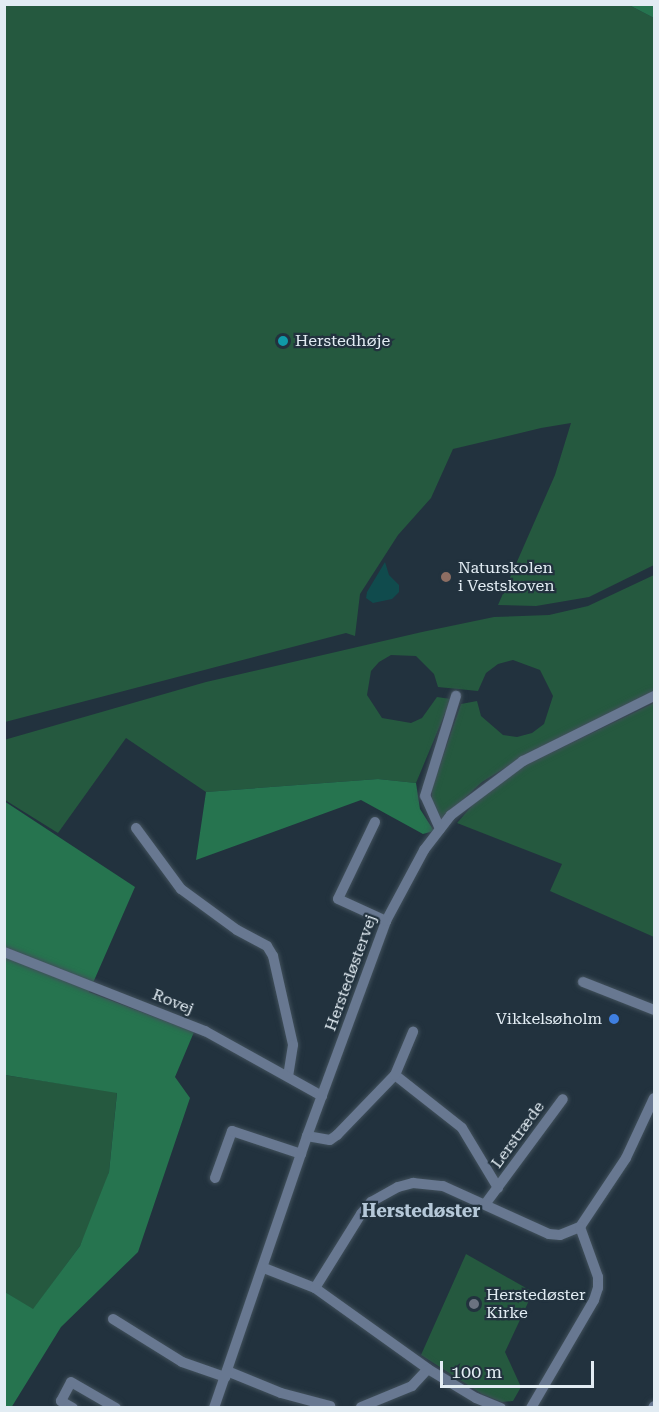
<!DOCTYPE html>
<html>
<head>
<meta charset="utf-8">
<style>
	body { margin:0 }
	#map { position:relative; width:659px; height:1412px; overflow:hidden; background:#22323e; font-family:"Roboto Serif",serif }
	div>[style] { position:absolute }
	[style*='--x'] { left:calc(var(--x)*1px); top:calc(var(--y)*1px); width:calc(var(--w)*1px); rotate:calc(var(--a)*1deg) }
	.green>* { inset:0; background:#25593f }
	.forest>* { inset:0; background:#26744f }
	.water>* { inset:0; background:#104b4d }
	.roads { filter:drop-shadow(0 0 2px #41505b) drop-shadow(0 0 2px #41505b) }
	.minor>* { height:10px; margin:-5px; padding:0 5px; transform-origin:5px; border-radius:5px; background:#687891 }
	.dots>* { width:16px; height:16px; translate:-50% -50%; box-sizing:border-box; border:3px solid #22323e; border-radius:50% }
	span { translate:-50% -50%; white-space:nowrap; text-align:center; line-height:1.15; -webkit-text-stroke:4.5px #22323e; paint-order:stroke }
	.poi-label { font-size:16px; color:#e2ecf3 }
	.left { translate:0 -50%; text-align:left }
	.right { translate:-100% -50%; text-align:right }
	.street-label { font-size:16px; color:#e2ecf3 }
	.neighbourhood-label { font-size:18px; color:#b5c8d8; font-weight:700 }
	.frame { position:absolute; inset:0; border:6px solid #e2ecf3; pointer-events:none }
	.scale { position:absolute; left:440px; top:1361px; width:154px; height:27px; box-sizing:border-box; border:3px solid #e2ecf3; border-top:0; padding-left:8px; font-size:18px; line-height:21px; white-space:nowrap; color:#e2ecf3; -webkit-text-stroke:4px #22323e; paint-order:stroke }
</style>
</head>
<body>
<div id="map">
	<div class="green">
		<i style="clip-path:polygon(629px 5px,654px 18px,654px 565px,589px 597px,536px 606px,498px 605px,555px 475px,571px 423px,541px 428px,453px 449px,431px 498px,398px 535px,360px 594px,355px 636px,346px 633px,5px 722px,5px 5px)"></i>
		<i style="clip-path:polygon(654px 575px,654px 691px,521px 758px,482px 782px,442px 819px,432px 806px,432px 788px,461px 704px,477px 701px,481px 716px,503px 735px,517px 737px,532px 733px,544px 724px,553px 696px,540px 670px,513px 660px,498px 664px,486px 673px,478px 691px,438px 687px,434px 674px,416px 656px,391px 655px,379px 662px,371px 671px,367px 695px,382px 718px,411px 723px,422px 718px,437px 697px,451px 699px,416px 783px,378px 779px,206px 792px,126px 738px,58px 833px,5px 800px,4px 740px,206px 682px,422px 632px,494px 617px,549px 615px,588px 606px)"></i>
		<i style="clip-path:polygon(654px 703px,654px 937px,550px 891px,562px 864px,457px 823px,483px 793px,526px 765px)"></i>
		<i style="clip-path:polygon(4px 1075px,117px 1092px,109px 1172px,97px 1210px,80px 1246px,33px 1310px,5px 1292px)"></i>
		<i style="clip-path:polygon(466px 1254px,533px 1292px,505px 1352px,521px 1387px,513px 1401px,502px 1402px,482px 1394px,421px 1355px)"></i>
	</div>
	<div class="forest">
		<i style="clip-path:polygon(629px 5px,654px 5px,654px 18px)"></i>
		<i style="clip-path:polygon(378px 779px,416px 783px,420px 809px,434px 831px,423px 834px,361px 800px,196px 860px,206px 792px)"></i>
		<i style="clip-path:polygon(4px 801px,135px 887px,89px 992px,194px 1032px,175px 1077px,190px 1098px,138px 1252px,61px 1327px,11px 1408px,5px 1407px,5px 1292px,33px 1309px,80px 1246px,109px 1172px,117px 1093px,5px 1075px)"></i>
	</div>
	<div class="water">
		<i style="clip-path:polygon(385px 562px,389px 575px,399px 585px,399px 592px,392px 599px,373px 603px,366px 598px,367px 592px)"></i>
	</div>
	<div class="roads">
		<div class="minor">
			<i style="--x:375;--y:822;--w:85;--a:115.7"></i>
			<i style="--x:338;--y:899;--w:53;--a:24.6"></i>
			<i style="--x:136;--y:828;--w:76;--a:53.6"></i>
			<i style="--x:181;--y:889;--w:69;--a:36.2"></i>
			<i style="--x:237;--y:930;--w:34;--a:28"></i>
			<i style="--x:267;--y:946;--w:12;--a:59"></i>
			<i style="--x:273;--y:956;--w:91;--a:77.3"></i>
			<i style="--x:293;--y:1045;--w:30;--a:99"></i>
			<i style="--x:440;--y:829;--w:36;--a:-114"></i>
			<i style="--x:425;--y:796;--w:105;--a:-72.8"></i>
			<i style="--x:4;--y:952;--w:216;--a:21.5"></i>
			<i style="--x:205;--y:1031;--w:134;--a:29.1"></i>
			<i style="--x:583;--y:982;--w:76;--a:21.5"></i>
			<i style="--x:395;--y:1075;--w:85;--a:38.3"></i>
			<i style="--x:462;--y:1128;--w:70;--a:59"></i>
			<i style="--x:307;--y:1136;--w:23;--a:10"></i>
			<i style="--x:330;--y:1140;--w:9;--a:-36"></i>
			<i style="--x:337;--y:1135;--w:83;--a:-46"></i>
			<i style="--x:395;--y:1075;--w:47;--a:-67.3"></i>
			<i style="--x:215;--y:1178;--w:50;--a:-70.1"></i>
			<i style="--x:232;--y:1131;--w:73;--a:18.4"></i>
			<i style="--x:486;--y:1203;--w:129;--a:-53.5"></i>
			<i style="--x:264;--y:1268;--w:55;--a:21.4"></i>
			<i style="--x:315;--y:1288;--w:139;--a:35.6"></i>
			<i style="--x:428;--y:1369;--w:56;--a:31.1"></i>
			<i style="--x:476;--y:1398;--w:27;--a:22"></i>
			<i style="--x:315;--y:1288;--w:87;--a:-58.1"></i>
			<i style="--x:361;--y:1214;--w:16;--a:-50"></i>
			<i style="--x:371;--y:1202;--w:31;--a:-29"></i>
			<i style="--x:398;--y:1187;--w:16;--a:-15"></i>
			<i style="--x:413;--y:1183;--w:30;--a:6"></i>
			<i style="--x:443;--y:1186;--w:116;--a:24.4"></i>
			<i style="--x:549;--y:1234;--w:11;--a:5"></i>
			<i style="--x:560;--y:1235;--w:22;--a:-22"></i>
			<i style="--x:580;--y:1227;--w:83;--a:-56.3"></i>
			<i style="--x:626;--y:1158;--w:66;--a:-65"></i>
			<i style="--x:113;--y:1319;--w:81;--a:31.9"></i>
			<i style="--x:182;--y:1362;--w:46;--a:19.2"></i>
			<i style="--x:227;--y:1371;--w:58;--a:22.2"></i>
			<i style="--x:281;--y:1393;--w:51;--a:14.9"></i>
			<i style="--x:361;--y:1407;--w:55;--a:-22.4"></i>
			<i style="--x:412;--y:1386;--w:23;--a:-47"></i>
			<i style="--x:73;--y:1408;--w:14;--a:-150"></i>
			<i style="--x:61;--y:1401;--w:21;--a:-62"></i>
			<i style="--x:71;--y:1382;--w:52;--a:30"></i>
			<i style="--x:214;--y:1408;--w:287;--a:-71.1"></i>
			<i style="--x:307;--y:1136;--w:229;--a:-69.8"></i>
			<i style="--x:386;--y:921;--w:81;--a:-61.8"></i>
			<i style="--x:424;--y:850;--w:44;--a:-52.4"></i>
			<i style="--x:451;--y:815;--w:90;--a:-36.9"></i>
			<i style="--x:523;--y:761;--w:146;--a:-26.4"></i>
			<i style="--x:531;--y:1408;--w:125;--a:-59.7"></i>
			<i style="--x:594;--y:1300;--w:13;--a:-72"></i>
			<i style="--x:598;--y:1288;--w:11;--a:-90"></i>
			<i style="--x:598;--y:1277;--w:53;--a:-109.8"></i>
			<i style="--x:653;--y:1408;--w:2;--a:-63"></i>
		</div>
	</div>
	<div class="dots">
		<i style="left:283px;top:341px;background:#0f9aa8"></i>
		<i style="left:446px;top:577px;background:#8d6e63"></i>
		<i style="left:614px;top:1019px;background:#3f7fe0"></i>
		<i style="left:474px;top:1304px;background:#6b7280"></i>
	</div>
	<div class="poi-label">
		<span class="left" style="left:295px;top:341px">Herstedhøje</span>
		<span class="left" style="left:458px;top:577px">Naturskolen<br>i Vestskoven</span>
		<span class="right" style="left:602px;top:1019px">Vikkelsøholm</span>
		<span class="left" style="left:486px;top:1304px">Herstedøster<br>Kirke</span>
	</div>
	<div class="street-label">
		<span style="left:351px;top:973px;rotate:-70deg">Herstedøstervej</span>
		<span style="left:173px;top:1002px;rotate:22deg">Rovej</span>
		<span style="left:518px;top:1135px;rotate:-54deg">Lerstræde</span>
	</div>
	<div class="neighbourhood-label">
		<span style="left:421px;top:1211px">Herstedøster</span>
	</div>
	<div class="frame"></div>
	<div class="scale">100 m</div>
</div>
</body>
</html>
